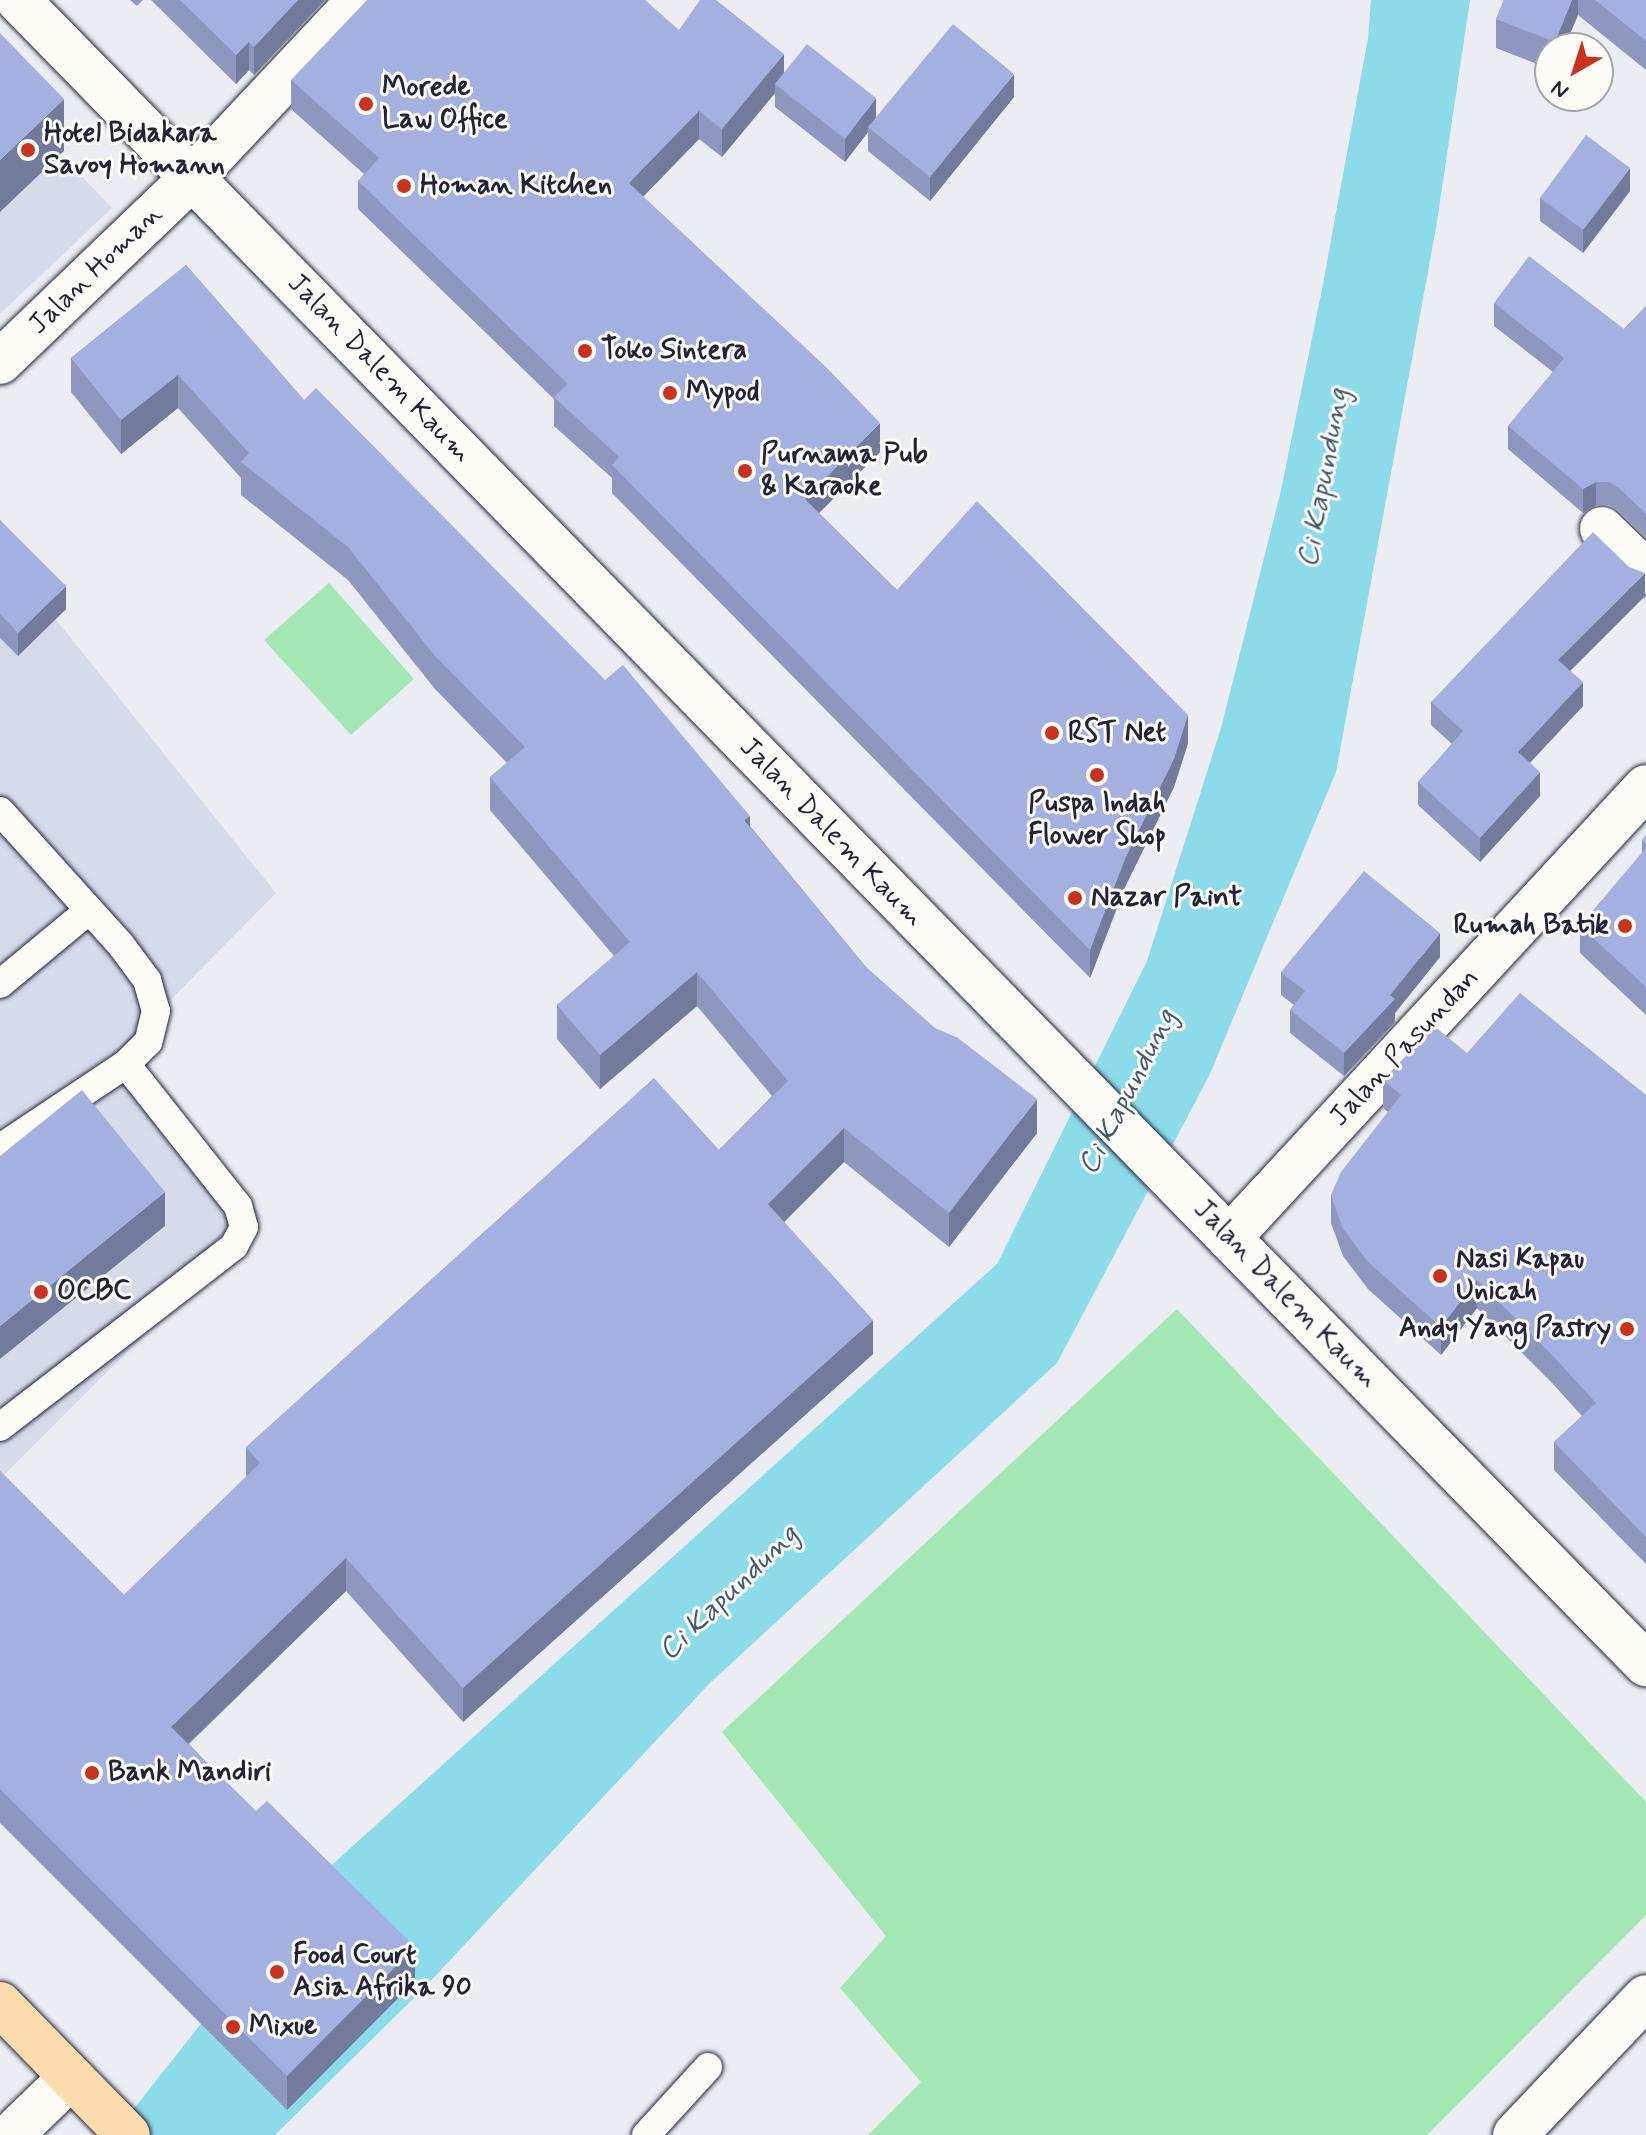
<!DOCTYPE html>
<html>
<head>
<meta charset="utf-8">
<style>
	body { margin:0 }
	#map { position:relative; width:1646px; height:2135px; overflow:hidden; background:#ebedf2; font-family:Mynerve,sans-serif }
	div>[style] { position:absolute }
	[style*='--x'] { left:calc(var(--x)*1px); top:calc(var(--y)*1px); width:calc(var(--w)*1px); rotate:calc(var(--a)*1deg) }
	.built>* { inset:0; background:#d6dbec }
	.green>* { inset:0; background:#a3e8b4 }
	.water>* { inset:0; background:#8cdbea }
	.roads { filter:drop-shadow(0 0 2px #22223b) drop-shadow(0 0 2px #22223b) }
	.lane>* { height:28px; margin:-14px; padding:0 14px; transform-origin:14px; border-radius:14px; background:#fdfcf7 }
	.street>* { height:44px; margin:-22px; padding:0 22px; transform-origin:22px; border-radius:22px; background:#fdfcf7 }
	.secondary>* { height:44px; margin:-22px; padding:0 22px; transform-origin:22px; border-radius:22px; background:#fdfcf7 }
	.primary>* { height:44px; margin:-22px; padding:0 22px; transform-origin:22px; border-radius:22px; background:#fcdcac }
	.wall>* { inset:0; background:#8d97c0 }
	.shaded-wall>* { inset:0; background:#737b9c }
	.building>* { inset:0; background:#a4b0df }
	.dots>* { width:22px; height:22px; translate:-50% -50%; box-sizing:border-box; border:4px solid #fdfcf7; border-radius:50% }
	span { translate:-50% -50%; white-space:nowrap; text-align:center; line-height:1.15; -webkit-text-stroke:6px #fdfcf7; paint-order:stroke }
	.poi-label { font-size:28px; color:#22223b; font-weight:700 }
	.left { translate:0 -50%; text-align:left }
	.right { translate:-100% -50%; text-align:right }
	.street-label { font-size:28px; color:#22223b }
	.water-label { font-size:30px; color:#425a70; font-style:italic }
	.north { position:absolute; left:1534px; top:32px; width:80px; height:80px; box-sizing:border-box; background:#fdfcf7; border:2px solid #a5a5ac; border-radius:50%; rotate:219deg; font-size:22px; font-weight:700; line-height:32px; text-align:center; color:#22223b }
	.north::after { content:''; display:block; margin:auto; width:28px; height:36px; background:#c8321e; clip-path:polygon(50% 0,100% 100%,50% 72%,0 100%) }
</style>
</head>
<body>
<div id="map">
	<div class="built">
		<i style="clip-path:polygon(0 91px,112px 208px,0 314px)"></i>
		<i style="clip-path:polygon(0 550px,276px 893px,0 1173px)"></i>
		<i style="clip-path:polygon(135px 1061px,263px 1217px,0 1479px,0 1197px)"></i>
	</div>
	<div class="green">
		<i style="clip-path:polygon(329px 583px,414px 679px,351px 735px,264px 640px)"></i>
		<i style="clip-path:polygon(1177px 1309px,1646px 1802px,1646px 1915px,1427px 2135px,868px 2135px,921px 2082px,840px 1988px,886px 1936px,722px 1732px)"></i>
	</div>
	<div class="water">
		<i style="clip-path:polygon(1371px 0,1470px 0,1436px 228px,1336px 772px,1209px 1076px,1057px 1363px,709px 1684px,425px 1987px,275px 2135px,113px 2135px,314px 1881px,997px 1264px,1147px 961px,1221px 728px,1280px 495px,1323px 284px,1368px 38px)"></i>
	</div>
	<div class="roads">
		<div class="lane">
			<i style="--x:0;--y:811;--w:181;--a:47.9"></i>
			<i style="--x:121;--y:945;--w:44;--a:53.4"></i>
			<i style="--x:147;--y:980;--w:32;--a:74"></i>
			<i style="--x:156;--y:1011;--w:32;--a:104"></i>
			<i style="--x:148;--y:1042;--w:31;--a:135"></i>
			<i style="--x:126;--y:1064;--w:151;--a:146.3"></i>
			<i style="--x:0;--y:984;--w:116;--a:-39.7"></i>
			<i style="--x:0;--y:1427;--w:296;--a:-37.7"></i>
			<i style="--x:234;--y:1246;--w:21;--a:-62"></i>
			<i style="--x:244;--y:1227;--w:22;--a:-106"></i>
			<i style="--x:238;--y:1206;--w:181;--a:-128.3"></i>
			<i style="--x:646;--y:2135;--w:92;--a:-47.6"></i>
		</div>
		<div class="street">
			<i style="--x:0;--y:362;--w:266;--a:-43.8"></i>
			<i style="--x:192;--y:178;--w:244;--a:-46.8"></i>
			<i style="--x:1602;--y:529;--w:62;--a:44.3"></i>
			<i style="--x:1229;--y:1238;--w:614;--a:-47.24"></i>
			<i style="--x:11;--y:2135;--w:83;--a:-44"></i>
		</div>
		<div class="secondary">
			<i style="--x:18;--y:0;--w:2328;--a:45.63"></i>
			<i style="--x:1515;--y:2135;--w:190;--a:-46.5"></i>
		</div>
		<div class="primary">
			<i style="--x:0;--y:2004;--w:183;--a:45.7"></i>
		</div>
	</div>
	<div class="wall">
		<i style="clip-path:polygon(130px 0,143px 0,137px 6px)"></i>
		<i style="clip-path:polygon(151px 0,325px 0,254px 75px,249px 70px,236px 84px)"></i>
		<i style="clip-path:polygon(1504px 0,1646px 0,1646px 70px,1578px 15px,1564px 48px,1550px 48px,1550px 69px,1496px 48px,1496px 19px)"></i>
		<i style="clip-path:polygon(679px 30px,784px 73px,876px 117px,1014px 97px,930px 201px,868px 151px,868px 132px,845px 162px,775px 107px,775px 93px,722px 157px,699px 139px,643px 197px,880px 452px,819px 513px,897px 590px,1188px 743px,1174px 787px,1125px 887px,1090px 978px,612px 493px,612px 478px,554px 426px,554px 399px,358px 209px,358px 181px,364px 174px,291px 109px,291px 80px)"></i>
		<i style="clip-path:polygon(1630px 191px,1583px 253px,1540px 221px,1540px 198px)"></i>
		<i style="clip-path:polygon(186px 265px,304px 400px,750px 826px,866px 967px,1037px 1133px,949px 1247px,844px 1162px,784px 1222px,873px 1354px,463px 1722px,346px 1591px,189px 1744px,415px 1981px,287px 2110px,0 1823px,0 1471px,124px 1595px,246px 1477px,246px 1447px,719px 1150px,772px 1096px,697px 1006px,600px 1089px,557px 1039px,557px 1005px,614px 956px,490px 810px,490px 777px,507px 763px,435px 689px,348px 580px,241px 495px,241px 478px,178px 408px,121px 454px,71px 392px,71px 358px)"></i>
		<i style="clip-path:polygon(1494px 303px,1624px 329px,1646px 306px,1646px 537px,1619px 511px,1609px 505px,1596px 505px,1583px 513px,1508px 449px,1508px 426px,1553px 372px,1494px 326px)"></i>
		<i style="clip-path:polygon(0 520px,66px 609px,18px 656px,0 638px)"></i>
		<i style="clip-path:polygon(1645px 596px,1570px 671px,1583px 706px,1530px 763px,1540px 796px,1480px 862px,1418px 805px,1418px 782px,1452px 744px,1431px 725px,1431px 702px)"></i>
		<i style="clip-path:polygon(1646px 835px,1646px 1015px,1580px 953px,1580px 926px,1642px 853px,1642px 840px)"></i>
		<i style="clip-path:polygon(1440px 957px,1395px 1013px,1395px 1022px,1344px 1076px,1290px 1033px,1290px 1010px,1294px 1005px,1281px 995px,1281px 972px)"></i>
		<i style="clip-path:polygon(1467px 1053px,1646px 1095px,1646px 1564px,1554px 1470px,1554px 1442px,1582px 1416px,1552px 1383px,1477px 1308px,1441px 1355px,1368px 1289px,1343px 1256px,1331px 1223px,1331px 1195px,1388px 1112px,1383px 1108px,1383px 1080px)"></i>
	</div>
	<div class="shaded-wall">
		<i style="clip-path:polygon(298px 0,325px 0,254px 75px,254px 47px)"></i>
		<i style="clip-path:polygon(1572px 0,1578px 0,1578px 15px,1564px 48px,1555px 48px,1555px 42px)"></i>
		<i style="clip-path:polygon(249px 42px,249px 70px,236px 84px,236px 55px)"></i>
		<i style="clip-path:polygon(784px 54px,784px 82px,775px 84px,775px 93px,722px 157px,722px 129px)"></i>
		<i style="clip-path:polygon(1014px 74px,1014px 97px,930px 201px,930px 177px)"></i>
		<i style="clip-path:polygon(876px 98px,876px 121px,868px 127px,868px 132px,845px 162px,845px 139px)"></i>
		<i style="clip-path:polygon(64px 99px,64px 151px,0 212px,0 160px)"></i>
		<i style="clip-path:polygon(699px 111px,699px 139px,629px 211px,629px 183px)"></i>
		<i style="clip-path:polygon(1630px 168px,1630px 191px,1583px 253px,1583px 230px)"></i>
		<i style="clip-path:polygon(178px 375px,178px 408px,121px 454px,121px 420px)"></i>
		<i style="clip-path:polygon(880px 423px,880px 452px,805px 527px,805px 499px)"></i>
		<i style="clip-path:polygon(1596px 482px,1596px 505px,1583px 513px,1583px 489px)"></i>
		<i style="clip-path:polygon(1645px 573px,1645px 596px,1558px 683px,1558px 660px)"></i>
		<i style="clip-path:polygon(66px 586px,66px 609px,18px 656px,18px 633px)"></i>
		<i style="clip-path:polygon(1583px 682px,1583px 706px,1518px 775px,1518px 752px)"></i>
		<i style="clip-path:polygon(1188px 715px,1188px 743px,1174px 787px,1125px 887px,1090px 978px,1090px 950px,1125px 859px)"></i>
		<i style="clip-path:polygon(1540px 772px,1540px 796px,1480px 862px,1480px 838px)"></i>
		<i style="clip-path:polygon(750px 816px,750px 849px,744px 820px)"></i>
		<i style="clip-path:polygon(1440px 933px,1440px 957px,1395px 1013px,1395px 1022px,1344px 1076px,1344px 1053px)"></i>
		<i style="clip-path:polygon(697px 972px,697px 1006px,600px 1089px,600px 1055px)"></i>
		<i style="clip-path:polygon(1037px 1099px,1037px 1133px,949px 1247px,949px 1213px)"></i>
		<i style="clip-path:polygon(844px 1128px,844px 1162px,768px 1238px,768px 1204px)"></i>
		<i style="clip-path:polygon(165px 1192px,165px 1226px,0 1359px,0 1326px)"></i>
		<i style="clip-path:polygon(1477px 1280px,1477px 1308px,1441px 1355px,1441px 1327px)"></i>
		<i style="clip-path:polygon(873px 1320px,873px 1354px,463px 1722px,463px 1688px)"></i>
		<i style="clip-path:polygon(346px 1558px,346px 1591px,171px 1760px,171px 1727px)"></i>
		<i style="clip-path:polygon(415px 1947px,415px 1981px,287px 2110px,287px 2076px)"></i>
	</div>
	<div class="building">
		<i style="clip-path:polygon(180px 0,298px 0,254px 47px,249px 42px,236px 55px)"></i>
		<i style="clip-path:polygon(367px 0,645px 0,679px 30px,700px 0,716px 0,784px 54px,722px 129px,699px 111px,629px 183px,827px 368px,880px 423px,805px 499px,857px 551px,897px 590px,977px 501px,1188px 715px,1174px 759px,1125px 859px,1090px 950px,612px 465px,619px 457px,554px 397px,568px 384px,358px 181px,379px 158px,291px 80px)"></i>
		<i style="clip-path:polygon(1504px 0,1572px 0,1555px 42px,1496px 19px)"></i>
		<i style="clip-path:polygon(1595px 0,1646px 0,1646px 41px)"></i>
		<i style="clip-path:polygon(953px 24px,1014px 74px,930px 177px,868px 127px)"></i>
		<i style="clip-path:polygon(0 33px,64px 99px,0 160px)"></i>
		<i style="clip-path:polygon(807px 44px,876px 98px,845px 139px,775px 84px)"></i>
		<i style="clip-path:polygon(1586px 135px,1630px 168px,1583px 230px,1540px 198px)"></i>
		<i style="clip-path:polygon(1529px 256px,1624px 329px,1646px 306px,1646px 514px,1619px 488px,1609px 482px,1596px 482px,1583px 489px,1508px 426px,1564px 358px,1494px 303px)"></i>
		<i style="clip-path:polygon(186px 265px,304px 400px,316px 388px,605px 680px,623px 665px,750px 816px,744px 820px,866px 967px,935px 1028px,958px 1038px,1037px 1099px,949px 1213px,844px 1128px,768px 1204px,873px 1320px,463px 1688px,346px 1558px,171px 1727px,256px 1811px,267px 1801px,415px 1947px,287px 2076px,0 1789px,0 1471px,124px 1595px,260px 1463px,246px 1447px,654px 1078px,719px 1150px,788px 1081px,697px 972px,600px 1055px,557px 1005px,630px 942px,490px 777px,525px 747px,435px 656px,348px 547px,241px 462px,249px 453px,178px 375px,121px 420px,71px 358px)"></i>
		<i style="clip-path:polygon(0 520px,66px 586px,18px 633px,0 614px)"></i>
		<i style="clip-path:polygon(1593px 532px,1629px 567px,1645px 573px,1558px 660px,1583px 682px,1518px 752px,1540px 772px,1480px 838px,1418px 782px,1463px 731px,1431px 702px)"></i>
		<i style="clip-path:polygon(1646px 835px,1646px 845px,1642px 840px)"></i>
		<i style="clip-path:polygon(1646px 848px,1646px 987px,1580px 926px)"></i>
		<i style="clip-path:polygon(1364px 871px,1440px 933px,1390px 995px,1395px 999px,1344px 1053px,1290px 1010px,1305px 991px,1281px 972px)"></i>
		<i style="clip-path:polygon(1520px 993px,1646px 1095px,1646px 1537px,1554px 1442px,1596px 1403px,1552px 1355px,1477px 1280px,1441px 1327px,1368px 1262px,1343px 1229px,1331px 1195px,1341px 1172px,1401px 1095px,1383px 1080px,1434px 1026px,1467px 1053px)"></i>
		<i style="clip-path:polygon(82px 1090px,165px 1192px,0 1326px,0 1156px)"></i>
	</div>
	<div class="dots">
		<i style="left:366px;top:104px;background:#c8321e"></i>
		<i style="left:28px;top:150px;background:#c8321e"></i>
		<i style="left:404px;top:186px;background:#c8321e"></i>
		<i style="left:585px;top:351px;background:#c8321e"></i>
		<i style="left:670px;top:393px;background:#c8321e"></i>
		<i style="left:745px;top:471px;background:#c8321e"></i>
		<i style="left:1052px;top:733px;background:#c8321e"></i>
		<i style="left:1097px;top:775px;background:#c8321e"></i>
		<i style="left:1075px;top:898px;background:#c8321e"></i>
		<i style="left:1625px;top:926px;background:#c8321e"></i>
		<i style="left:1440px;top:1276px;background:#c8321e"></i>
		<i style="left:41px;top:1292px;background:#c8321e"></i>
		<i style="left:1627px;top:1329px;background:#c8321e"></i>
		<i style="left:92px;top:1773px;background:#c8321e"></i>
		<i style="left:277px;top:1972px;background:#c8321e"></i>
		<i style="left:233px;top:2027px;background:#c8321e"></i>
	</div>
	<div class="poi-label">
		<span class="left" style="left:382px;top:104px">Morede<br>Law Office</span>
		<span class="left" style="left:44px;top:150px">Hotel Bidakara<br>Savoy Homann</span>
		<span class="left" style="left:420px;top:186px">Homan Kitchen</span>
		<span class="left" style="left:601px;top:351px">Toko Sintera</span>
		<span class="left" style="left:686px;top:393px">Mypod</span>
		<span class="left" style="left:761px;top:471px">Purnama Pub<br>&amp; Karaoke</span>
		<span class="left" style="left:1068px;top:733px">RST Net</span>
		<span style="left:1097px;top:820px">Puspa Indah<br>Flower Shop</span>
		<span class="left" style="left:1091px;top:898px">Nazar Paint</span>
		<span class="right" style="left:1609px;top:926px">Rumah Batik</span>
		<span class="left" style="left:1456px;top:1276px">Nasi Kapau<br>Unicah</span>
		<span class="left" style="left:57px;top:1292px">OCBC</span>
		<span class="right" style="left:1611px;top:1329px">Andy Yang Pastry</span>
		<span class="left" style="left:108px;top:1773px">Bank Mandiri</span>
		<span class="left" style="left:293px;top:1972px">Food Court<br>Asia Afrika 90</span>
		<span class="left" style="left:249px;top:2027px">Mixue</span>
	</div>
	<div class="street-label">
		<span style="left:96px;top:270px;rotate:-44deg">Jalan Homan</span>
		<span style="left:379px;top:369px;rotate:46deg">Jalan Dalem Kaum</span>
		<span style="left:831px;top:833px;rotate:46deg">Jalan Dalem Kaum</span>
		<span style="left:1405px;top:1048px;rotate:-47deg">Jalan Pasundan</span>
		<span style="left:1285px;top:1295px;rotate:46deg">Jalan Dalem Kaum</span>
	</div>
	<div class="water-label">
		<span style="left:1324px;top:478px;rotate:-80deg">Ci Kapundung</span>
		<span style="left:1128px;top:1092px;rotate:-63deg">Ci Kapundung</span>
		<span style="left:729px;top:1593px;rotate:-44deg">Ci Kapundung</span>
	</div>
	<div class="north">N</div>
</div>
</body>
</html>
